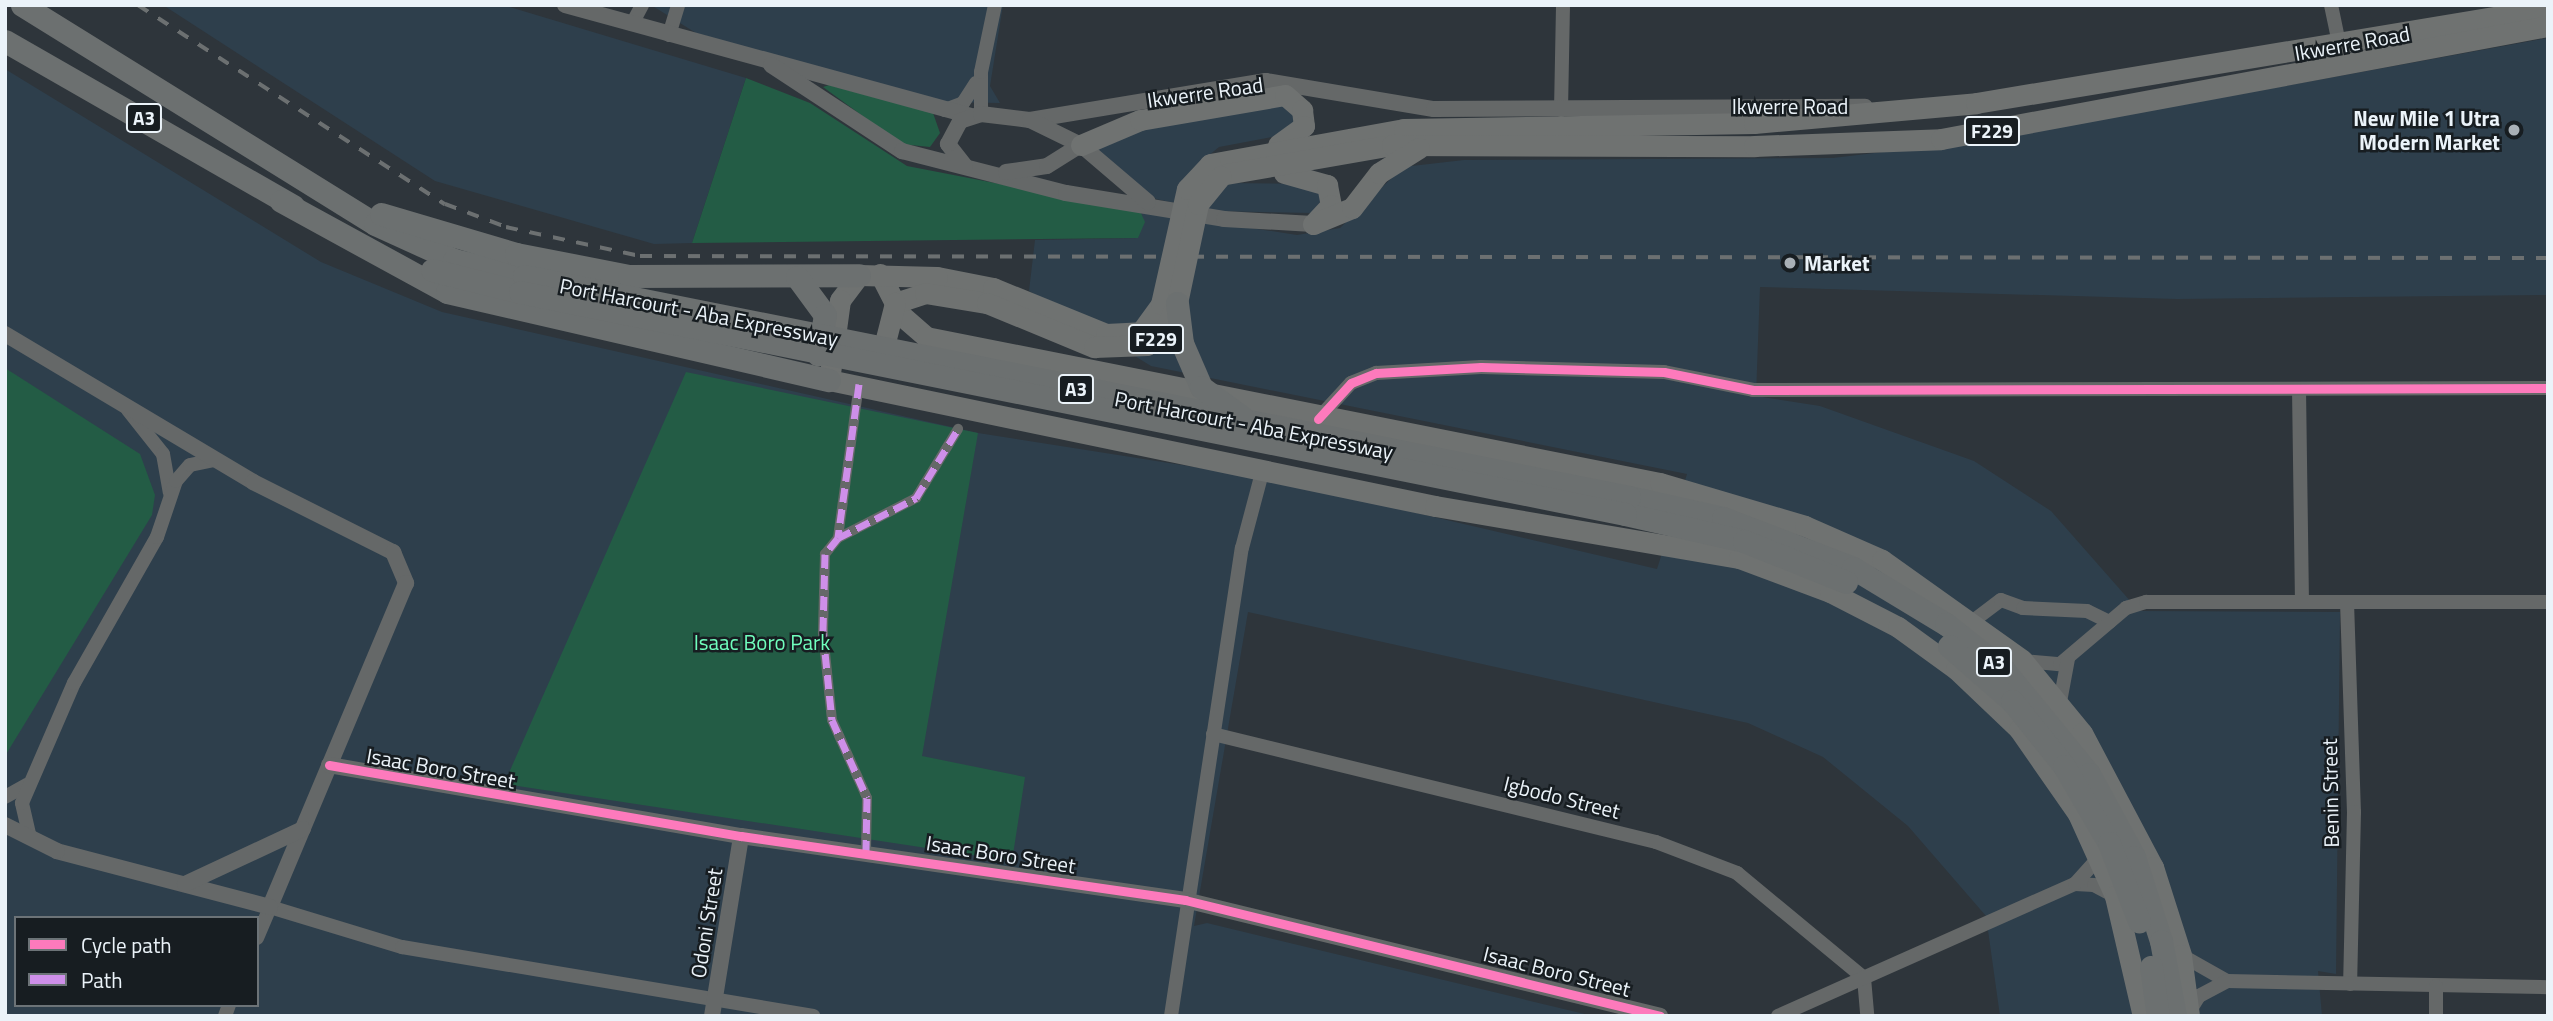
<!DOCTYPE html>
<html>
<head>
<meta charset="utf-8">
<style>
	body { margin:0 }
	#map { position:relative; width:2553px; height:1021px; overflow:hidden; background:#2e353b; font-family:"Titillium Web",sans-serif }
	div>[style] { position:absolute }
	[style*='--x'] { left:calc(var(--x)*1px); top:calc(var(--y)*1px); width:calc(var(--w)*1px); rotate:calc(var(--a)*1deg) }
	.built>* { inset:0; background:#2e3f4c }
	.green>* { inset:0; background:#235c45 }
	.pedestrian>* { height:10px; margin:-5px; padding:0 5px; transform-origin:5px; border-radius:5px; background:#656868 }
	.minor>* { height:14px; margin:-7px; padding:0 7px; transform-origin:7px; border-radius:7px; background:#656868 }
	.tertiary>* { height:16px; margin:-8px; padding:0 8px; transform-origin:8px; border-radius:8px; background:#656868 }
	.primary>* { height:21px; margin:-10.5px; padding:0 10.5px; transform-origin:10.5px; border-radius:10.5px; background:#6f7271 }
	.trunk>* { height:23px; margin:-11.5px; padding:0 11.5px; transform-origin:11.5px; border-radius:11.5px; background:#6c7070 }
	.rail>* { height:3.5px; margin-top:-1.75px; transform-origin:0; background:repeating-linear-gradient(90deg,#6c7071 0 12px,transparent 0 24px) }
	.primary-bridge>* { height:21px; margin:-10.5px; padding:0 10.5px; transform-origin:10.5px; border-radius:10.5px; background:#6f7271 }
	.trunk-bridge>* { height:23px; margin:-11.5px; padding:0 11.5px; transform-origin:11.5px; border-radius:11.5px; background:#6c7070 }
	.quiet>* { height:7px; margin-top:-3.5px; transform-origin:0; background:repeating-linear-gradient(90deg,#ce8fe9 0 14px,transparent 0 21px) }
	.cycleway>* { height:9px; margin:-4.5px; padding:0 4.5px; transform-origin:4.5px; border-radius:4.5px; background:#fd7abc }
	.dots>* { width:19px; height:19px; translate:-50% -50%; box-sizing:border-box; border:4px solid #171d21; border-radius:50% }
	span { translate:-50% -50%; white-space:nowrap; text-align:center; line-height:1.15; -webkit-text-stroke:5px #171d21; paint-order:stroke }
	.shield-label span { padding:2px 5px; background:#171d21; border:2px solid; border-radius:5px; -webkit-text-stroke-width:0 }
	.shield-label { font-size:19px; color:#ebf3f9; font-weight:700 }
	.street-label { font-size:21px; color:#ebf3f9 }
	.poi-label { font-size:21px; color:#ebf3f9; font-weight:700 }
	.right { translate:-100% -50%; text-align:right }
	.left { translate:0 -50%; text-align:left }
	.park-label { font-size:21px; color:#70febd }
	.frame { position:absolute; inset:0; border:7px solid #ebf3f9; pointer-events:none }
	.legend { position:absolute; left:14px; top:916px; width:245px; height:91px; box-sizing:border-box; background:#171d21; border:2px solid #6c7377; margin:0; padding:9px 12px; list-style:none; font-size:21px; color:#ebf3f9 }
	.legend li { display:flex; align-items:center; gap:14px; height:35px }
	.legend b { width:35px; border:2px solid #6c7377 }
</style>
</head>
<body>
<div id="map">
	<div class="built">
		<i style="clip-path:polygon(163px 5px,503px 5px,746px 78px,692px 243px,654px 244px,435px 181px)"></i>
		<i style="clip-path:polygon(651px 5px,1003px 5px,990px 86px,1000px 103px,937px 102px,696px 33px)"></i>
		<i style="clip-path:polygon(evenodd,2548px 38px,2548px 295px,2177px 299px,1760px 287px,1756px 396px,1820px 406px,1974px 461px,2051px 511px,2139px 611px,2340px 612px,2336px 974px,2318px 971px,2322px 1016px,2000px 1016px,1986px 916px,1908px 826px,1823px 757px,1748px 723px,1248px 612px,1194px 926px,1207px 923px,1593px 1016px,5px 1016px,5px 69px,321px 262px,442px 312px,978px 433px,1271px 479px,1657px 569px,1687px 474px,1151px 366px,1029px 291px,1035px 240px,1138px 238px,1140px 211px,1297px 235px,1340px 228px,1403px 167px,1464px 160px,1833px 158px,1999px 138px,2548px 38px,16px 918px,257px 918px,257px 1005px,16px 1005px,16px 918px)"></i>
		<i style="clip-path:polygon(1278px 102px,1299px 120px,1282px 135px,1219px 147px,1191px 170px,1222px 183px,1309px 184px,1323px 197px,1314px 213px,1213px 211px,1156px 199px,1093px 148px,1112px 136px)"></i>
	</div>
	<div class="green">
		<i style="clip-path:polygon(746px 78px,810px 103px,907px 166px,1140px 211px,1145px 222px,1138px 238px,692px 243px)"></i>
		<i style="clip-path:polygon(829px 85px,933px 113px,940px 133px,930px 147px,901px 144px,823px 87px)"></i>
		<i style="clip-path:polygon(5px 368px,140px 454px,155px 495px,152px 515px,5px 756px)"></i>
		<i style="clip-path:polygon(686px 372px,978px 433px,922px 756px,1025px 777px,1012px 861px,504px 784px)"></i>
	</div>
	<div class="pedestrian">
		<i style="--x:859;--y:384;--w:155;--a:97.8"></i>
		<i style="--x:838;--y:538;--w:21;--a:129"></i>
		<i style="--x:825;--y:554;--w:79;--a:91.5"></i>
		<i style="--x:823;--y:633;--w:87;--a:84.1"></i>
		<i style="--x:832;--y:720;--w:85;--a:65.8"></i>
		<i style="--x:867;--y:798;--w:54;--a:91.1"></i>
		<i style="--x:838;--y:538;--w:88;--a:-27.1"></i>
		<i style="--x:916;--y:498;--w:81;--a:-58.7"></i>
	</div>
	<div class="minor">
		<i style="--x:2331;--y:5;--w:63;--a:78.2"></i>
		<i style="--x:632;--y:24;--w:21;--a:-62"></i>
		<i style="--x:669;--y:35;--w:31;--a:-73"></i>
		<i style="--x:945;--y:110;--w:19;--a:-21"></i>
		<i style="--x:963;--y:103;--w:24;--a:-57"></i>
		<i style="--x:1561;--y:110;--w:105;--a:-88.9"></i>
		<i style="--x:981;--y:114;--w:42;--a:-90"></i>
		<i style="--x:981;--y:72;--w:68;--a:-78.2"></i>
		<i style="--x:2299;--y:389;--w:213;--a:89.2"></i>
		<i style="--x:128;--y:410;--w:56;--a:51.5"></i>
		<i style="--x:163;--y:454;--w:39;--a:80"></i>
		<i style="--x:1318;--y:419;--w:49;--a:-47.5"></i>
		<i style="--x:1351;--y:383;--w:27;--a:-22"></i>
		<i style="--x:1376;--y:373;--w:105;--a:-3.3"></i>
		<i style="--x:1481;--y:367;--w:183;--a:1.6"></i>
		<i style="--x:1664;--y:372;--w:91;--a:11.4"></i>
		<i style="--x:1753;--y:390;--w:795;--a:-0.14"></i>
		<i style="--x:2347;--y:602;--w:210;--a:88.1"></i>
		<i style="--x:2354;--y:812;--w:172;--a:91.3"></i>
		<i style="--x:1973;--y:621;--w:35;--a:-37"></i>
		<i style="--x:2001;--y:600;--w:23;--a:20"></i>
		<i style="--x:2023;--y:608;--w:64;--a:2.7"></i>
		<i style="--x:2087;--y:611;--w:25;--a:26"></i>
		<i style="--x:2023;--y:661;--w:37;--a:5"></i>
		<i style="--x:2060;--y:664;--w:87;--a:-40.3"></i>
		<i style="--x:2126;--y:608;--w:21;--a:-17"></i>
		<i style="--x:2146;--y:602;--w:402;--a:0"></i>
		<i style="--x:2060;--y:702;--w:44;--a:-79.5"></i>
		<i style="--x:1213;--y:734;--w:456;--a:13.7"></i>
		<i style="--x:1656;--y:842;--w:87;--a:20.9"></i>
		<i style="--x:1737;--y:873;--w:165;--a:39.6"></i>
		<i style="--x:1864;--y:978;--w:38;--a:85"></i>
		<i style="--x:5;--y:797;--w:25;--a:-29"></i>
		<i style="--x:30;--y:838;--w:36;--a:-103"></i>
		<i style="--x:22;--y:803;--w:131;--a:-66.6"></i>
		<i style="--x:74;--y:683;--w:168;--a:-60.4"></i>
		<i style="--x:157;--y:537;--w:59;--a:-71.3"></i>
		<i style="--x:176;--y:481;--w:21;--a:-49"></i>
		<i style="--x:190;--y:465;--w:25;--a:-12"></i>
		<i style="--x:2075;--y:884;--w:19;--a:3"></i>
		<i style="--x:2094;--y:885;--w:24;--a:28"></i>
		<i style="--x:257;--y:938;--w:34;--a:-67"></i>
		<i style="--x:270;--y:907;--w:138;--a:16.9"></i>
		<i style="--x:402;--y:947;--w:417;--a:9.5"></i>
		<i style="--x:2181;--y:955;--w:53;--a:29.5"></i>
		<i style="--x:2227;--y:981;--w:321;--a:1.1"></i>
		<i style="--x:2436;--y:986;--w:30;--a:90"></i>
		<i style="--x:2189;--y:1012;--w:19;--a:-58"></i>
		<i style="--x:2199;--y:996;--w:32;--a:-28"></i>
		<i style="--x:225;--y:1016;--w:12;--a:-70"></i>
		<i style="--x:1171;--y:1016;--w:473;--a:-81.4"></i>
		<i style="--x:1242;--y:548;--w:82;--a:-75.1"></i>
		<i style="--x:1778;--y:1016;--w:325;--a:-24"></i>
		<i style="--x:2075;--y:884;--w:38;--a:-48"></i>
	</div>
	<div class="tertiary">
		<i style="--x:565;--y:5;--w:420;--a:15.3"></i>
		<i style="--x:771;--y:65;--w:157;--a:33.3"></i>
		<i style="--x:902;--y:151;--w:169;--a:14.4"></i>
		<i style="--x:1066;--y:193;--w:160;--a:9.3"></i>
		<i style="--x:1224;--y:219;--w:89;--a:3.2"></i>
		<i style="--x:1030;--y:120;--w:239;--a:-9.4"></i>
		<i style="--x:1266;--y:81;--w:170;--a:9.5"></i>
		<i style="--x:1434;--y:109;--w:431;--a:-0.3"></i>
		<i style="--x:965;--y:166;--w:28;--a:-128"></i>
		<i style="--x:948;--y:144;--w:26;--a:-62"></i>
		<i style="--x:960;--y:121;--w:22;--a:-18"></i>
		<i style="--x:981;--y:114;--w:49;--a:7"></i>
		<i style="--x:1030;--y:120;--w:57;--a:26.1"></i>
		<i style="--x:1081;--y:145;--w:88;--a:40.4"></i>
		<i style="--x:1006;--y:172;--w:41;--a:-8.3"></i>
		<i style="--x:1047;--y:166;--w:40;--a:-32"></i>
		<i style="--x:5;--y:334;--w:289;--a:30.8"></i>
		<i style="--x:253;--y:482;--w:157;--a:26.6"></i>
		<i style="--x:393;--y:552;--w:34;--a:67"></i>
		<i style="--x:406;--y:583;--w:351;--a:112.8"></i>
		<i style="--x:270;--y:907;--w:220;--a:-165.3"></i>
		<i style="--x:57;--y:851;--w:58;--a:-153.4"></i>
		<i style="--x:329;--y:765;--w:418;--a:9.8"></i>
		<i style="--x:741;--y:836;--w:449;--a:8.2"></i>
		<i style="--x:1185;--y:900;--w:489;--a:13.7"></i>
		<i style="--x:185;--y:884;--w:130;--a:-25"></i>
		<i style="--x:712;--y:1016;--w:182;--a:-80.8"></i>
	</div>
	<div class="primary">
		<i style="--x:1081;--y:145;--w:64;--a:-23"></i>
		<i style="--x:1140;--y:120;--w:147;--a:-9.8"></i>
		<i style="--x:1285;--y:95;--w:23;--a:41"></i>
		<i style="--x:1302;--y:110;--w:16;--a:83"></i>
		<i style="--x:1304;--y:126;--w:32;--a:144"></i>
		<i style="--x:1210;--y:164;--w:197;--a:-10.2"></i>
		<i style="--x:1404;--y:129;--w:350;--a:-1"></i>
		<i style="--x:1754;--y:123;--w:223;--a:-5.1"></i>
		<i style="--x:1976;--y:103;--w:580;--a:-9.43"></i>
		<i style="--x:1284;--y:173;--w:45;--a:15.6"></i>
		<i style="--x:1327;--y:185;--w:20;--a:79"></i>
		<i style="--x:1331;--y:205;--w:26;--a:133"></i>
		<i style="--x:1226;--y:174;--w:169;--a:-9.9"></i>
		<i style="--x:1392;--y:145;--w:362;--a:0.2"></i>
		<i style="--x:1754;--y:146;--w:187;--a:-2.1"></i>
		<i style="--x:1941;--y:139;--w:617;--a:-10.55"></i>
		<i style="--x:1313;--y:224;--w:42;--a:-22.3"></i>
		<i style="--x:1352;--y:208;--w:44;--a:-52.4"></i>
		<i style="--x:1379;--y:173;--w:47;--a:-32"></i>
		<i style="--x:880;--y:274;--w:46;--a:62.9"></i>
		<i style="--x:901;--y:315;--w:33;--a:41"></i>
		<i style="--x:926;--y:337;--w:748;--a:11.25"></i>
		<i style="--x:1660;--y:483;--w:151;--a:16.5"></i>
		<i style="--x:1805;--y:526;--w:84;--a:23.8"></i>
		<i style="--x:1882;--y:560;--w:172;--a:35.5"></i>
		<i style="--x:2022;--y:660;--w:94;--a:50.6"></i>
		<i style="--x:2082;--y:733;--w:152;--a:62.1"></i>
		<i style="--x:2153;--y:867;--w:92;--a:72.3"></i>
		<i style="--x:2181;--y:955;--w:62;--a:82.5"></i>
		<i style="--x:993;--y:288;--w:57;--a:-168.9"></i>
		<i style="--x:937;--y:277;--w:78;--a:-178.5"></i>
		<i style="--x:859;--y:275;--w:31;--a:127"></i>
		<i style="--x:840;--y:300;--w:81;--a:97.8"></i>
		<i style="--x:829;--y:380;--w:619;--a:11.75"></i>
		<i style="--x:1435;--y:506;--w:308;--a:9.7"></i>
		<i style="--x:1739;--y:558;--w:97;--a:20.5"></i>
		<i style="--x:1830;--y:592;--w:76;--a:27.2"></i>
		<i style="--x:1898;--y:627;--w:72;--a:35.9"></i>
		<i style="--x:1956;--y:669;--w:87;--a:43.6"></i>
		<i style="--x:2019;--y:729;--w:103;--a:55.2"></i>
		<i style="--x:2078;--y:814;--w:90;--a:65.7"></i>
		<i style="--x:2115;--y:896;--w:123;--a:76.9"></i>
		<i style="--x:895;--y:303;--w:32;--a:-18"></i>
		<i style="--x:925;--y:293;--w:63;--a:9.2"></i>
		<i style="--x:880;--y:362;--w:61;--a:-75.7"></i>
	</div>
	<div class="trunk">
		<i style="--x:22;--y:5;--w:415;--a:31.8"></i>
		<i style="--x:375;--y:224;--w:87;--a:24.5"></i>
		<i style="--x:454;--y:260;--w:72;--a:12.9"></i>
		<i style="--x:5;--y:41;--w:332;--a:29.8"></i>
		<i style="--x:281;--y:201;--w:189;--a:28.7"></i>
		<i style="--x:447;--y:292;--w:392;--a:13"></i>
		<i style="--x:381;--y:214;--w:141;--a:16.5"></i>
		<i style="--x:516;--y:254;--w:115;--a:11"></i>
		<i style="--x:629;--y:276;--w:230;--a:-0.2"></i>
		<i style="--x:432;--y:270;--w:91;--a:14"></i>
		<i style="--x:797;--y:277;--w:47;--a:53.6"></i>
		<i style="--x:825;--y:315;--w:40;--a:100"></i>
		<i style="--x:1629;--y:497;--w:96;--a:12.6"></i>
		<i style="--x:1723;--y:518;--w:139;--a:21"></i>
		<i style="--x:1853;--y:568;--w:109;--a:31.1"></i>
		<i style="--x:1946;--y:624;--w:74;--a:38.4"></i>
		<i style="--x:2004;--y:670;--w:134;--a:50.7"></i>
		<i style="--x:2089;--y:774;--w:94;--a:61.5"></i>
		<i style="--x:2134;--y:857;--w:88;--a:72.2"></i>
		<i style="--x:2161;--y:941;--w:76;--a:79.4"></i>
		<i style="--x:1625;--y:514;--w:122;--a:12.8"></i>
		<i style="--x:1744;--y:541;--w:110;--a:21.9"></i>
		<i style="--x:1949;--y:646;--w:84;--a:41.1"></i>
		<i style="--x:2012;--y:701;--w:83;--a:51.3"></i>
		<i style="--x:2064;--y:766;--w:89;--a:59.7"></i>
		<i style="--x:2109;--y:843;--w:84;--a:69"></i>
		<i style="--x:2151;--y:967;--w:49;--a:81.9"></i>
	</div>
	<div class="rail">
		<i style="--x:138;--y:5;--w:366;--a:33"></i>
		<i style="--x:445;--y:204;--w:65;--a:20.7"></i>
		<i style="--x:506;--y:227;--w:137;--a:12.2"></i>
		<i style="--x:640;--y:256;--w:1908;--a:0.06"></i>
	</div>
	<div class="primary-bridge">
		<i style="--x:993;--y:288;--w:122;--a:22.2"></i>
		<i style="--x:1106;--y:334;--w:35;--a:-3"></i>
		<i style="--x:1141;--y:332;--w:34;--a:-54"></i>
		<i style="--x:1161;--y:304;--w:118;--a:-77.3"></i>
		<i style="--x:1187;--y:189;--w:34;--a:-47"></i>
		<i style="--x:987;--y:303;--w:116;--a:22.4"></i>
		<i style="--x:1094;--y:347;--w:53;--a:-2.2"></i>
		<i style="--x:1147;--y:345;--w:24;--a:-42"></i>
		<i style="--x:1165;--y:329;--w:29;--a:-65"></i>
		<i style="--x:1177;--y:303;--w:101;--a:-78"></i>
		<i style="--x:1198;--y:204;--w:36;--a:-51"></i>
	</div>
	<div class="trunk-bridge">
		<i style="--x:524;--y:276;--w:1127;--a:11.31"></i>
		<i style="--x:520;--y:292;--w:1127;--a:11.36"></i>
		<i style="--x:1177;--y:303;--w:40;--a:82.9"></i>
		<i style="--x:1182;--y:343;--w:48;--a:66.6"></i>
		<i style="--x:1201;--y:387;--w:51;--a:36.2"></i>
	</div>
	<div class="quiet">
		<i style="--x:859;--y:384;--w:155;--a:97.8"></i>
		<i style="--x:838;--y:538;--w:21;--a:129"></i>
		<i style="--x:825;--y:554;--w:79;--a:91.5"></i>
		<i style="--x:823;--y:633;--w:87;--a:84.1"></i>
		<i style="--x:832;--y:720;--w:85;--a:65.8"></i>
		<i style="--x:867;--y:798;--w:54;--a:91.1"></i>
		<i style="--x:838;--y:538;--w:88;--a:-27.1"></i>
		<i style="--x:916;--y:498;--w:81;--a:-58.7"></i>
	</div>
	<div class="cycleway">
		<i style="--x:1318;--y:419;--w:49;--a:-47.5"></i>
		<i style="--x:1351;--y:383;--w:27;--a:-22"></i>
		<i style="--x:1376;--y:373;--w:105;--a:-3.3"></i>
		<i style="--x:1481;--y:367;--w:183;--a:1.6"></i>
		<i style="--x:1664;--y:372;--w:91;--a:11.4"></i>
		<i style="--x:1753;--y:390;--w:795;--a:-0.14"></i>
		<i style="--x:329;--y:765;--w:418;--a:9.8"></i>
		<i style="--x:741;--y:836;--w:449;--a:8.2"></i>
		<i style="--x:1185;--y:900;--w:489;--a:13.7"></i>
	</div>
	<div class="dots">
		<i style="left:2514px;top:130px;background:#a9b0b6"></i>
		<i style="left:1790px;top:263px;background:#a9b0b6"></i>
	</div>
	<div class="shield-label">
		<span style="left:144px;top:118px">A3</span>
		<span style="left:1992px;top:131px">F229</span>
		<span style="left:1156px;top:339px">F229</span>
		<span style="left:1076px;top:389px">A3</span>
		<span style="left:1994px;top:662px">A3</span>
	</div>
	<div class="street-label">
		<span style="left:2352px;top:43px;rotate:-10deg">Ikwerre Road</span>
		<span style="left:1205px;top:92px;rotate:-8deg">Ikwerre Road</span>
		<span style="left:1790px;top:106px">Ikwerre Road</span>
		<span style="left:699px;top:312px;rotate:11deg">Port Harcourt - Aba Expressway</span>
		<span style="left:1254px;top:425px;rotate:11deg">Port Harcourt - Aba Expressway</span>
		<span style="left:441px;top:768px;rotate:10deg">Isaac Boro Street</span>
		<span style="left:2330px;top:793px;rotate:-91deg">Benin Street</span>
		<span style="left:1562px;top:797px;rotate:14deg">Igbodo Street</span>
		<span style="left:1001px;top:854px;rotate:9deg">Isaac Boro Street</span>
		<span style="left:706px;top:923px;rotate:-81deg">Odoni Street</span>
		<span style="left:1557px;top:971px;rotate:14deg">Isaac Boro Street</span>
	</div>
	<div class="poi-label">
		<span class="right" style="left:2500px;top:130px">New Mile 1 Utra<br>Modern Market</span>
		<span class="left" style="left:1804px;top:263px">Market</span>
	</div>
	<div class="park-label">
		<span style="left:762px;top:642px">Isaac Boro Park</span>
	</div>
	<div class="frame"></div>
	<ul class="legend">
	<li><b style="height:9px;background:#fd7abc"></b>Cycle path</li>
	<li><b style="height:9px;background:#ce8fe9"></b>Path</li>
	</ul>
</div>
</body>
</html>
